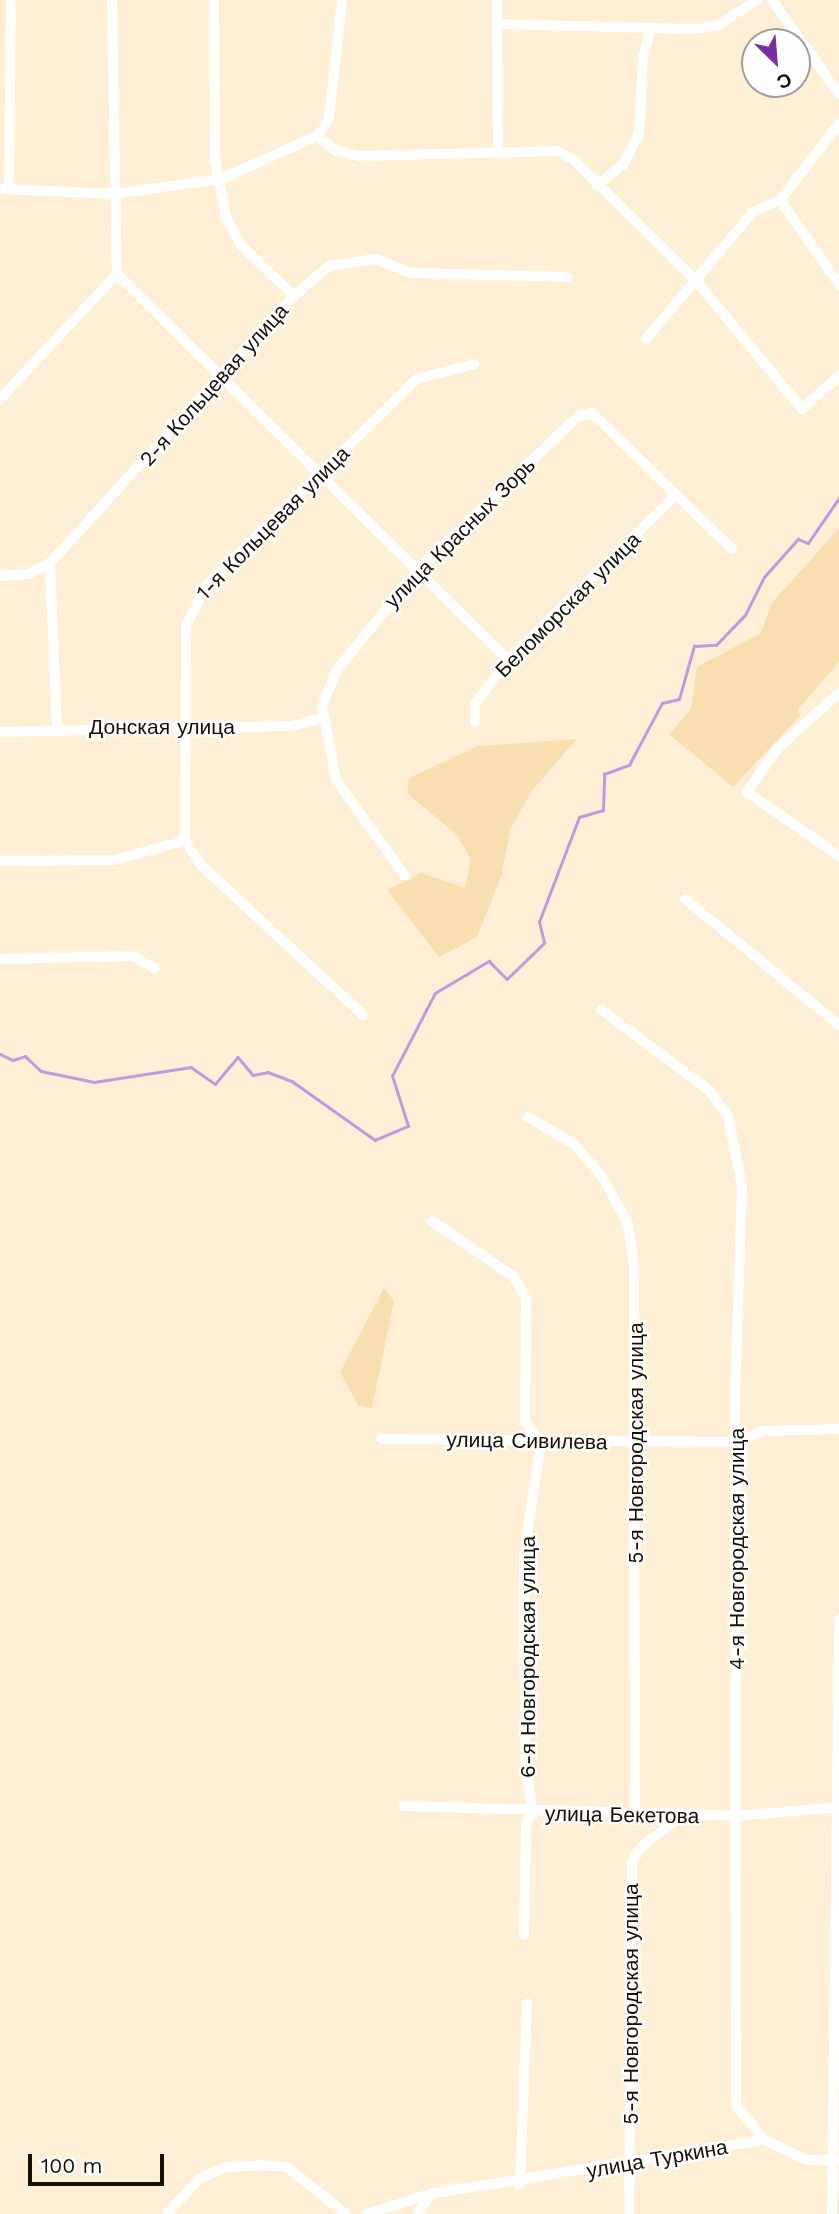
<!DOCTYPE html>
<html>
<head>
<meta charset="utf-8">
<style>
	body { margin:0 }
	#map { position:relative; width:839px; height:2214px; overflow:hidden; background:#feefd6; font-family:"Work Sans",sans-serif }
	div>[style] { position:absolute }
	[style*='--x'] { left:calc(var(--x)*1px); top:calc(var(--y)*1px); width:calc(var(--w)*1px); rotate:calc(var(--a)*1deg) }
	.green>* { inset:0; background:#f9dfb0 }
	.stream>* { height:2.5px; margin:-1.25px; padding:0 1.25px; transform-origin:1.25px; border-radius:1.25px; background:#c19ade }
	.minor>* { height:10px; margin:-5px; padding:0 5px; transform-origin:5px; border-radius:5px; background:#fff }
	span { translate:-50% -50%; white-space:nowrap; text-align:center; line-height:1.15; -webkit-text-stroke:5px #fefefe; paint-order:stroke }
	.street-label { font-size:21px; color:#150f05 }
	.north { position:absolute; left:741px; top:28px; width:70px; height:70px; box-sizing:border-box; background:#fefefe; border:2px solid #a19e9a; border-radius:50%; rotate:155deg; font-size:19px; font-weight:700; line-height:28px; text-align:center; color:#150f05 }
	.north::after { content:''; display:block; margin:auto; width:24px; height:32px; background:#782fa2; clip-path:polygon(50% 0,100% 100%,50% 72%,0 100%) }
	.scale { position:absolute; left:28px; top:2154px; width:136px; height:32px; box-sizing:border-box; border:4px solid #150f05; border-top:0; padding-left:9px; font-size:21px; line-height:24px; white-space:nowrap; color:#150f05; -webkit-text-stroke:5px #fefefe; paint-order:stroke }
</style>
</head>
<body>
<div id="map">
	<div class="green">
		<i style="clip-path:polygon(839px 528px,839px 662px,798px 709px,800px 716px,733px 787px,669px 734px,691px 709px,697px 667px,761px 633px,771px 604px)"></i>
		<i style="clip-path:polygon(577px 739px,533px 789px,510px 830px,502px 874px,477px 937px,439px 957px,387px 890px,421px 873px,465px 888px,471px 859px,457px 835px,407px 793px,409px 778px,478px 746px)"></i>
		<i style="clip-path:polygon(384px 1288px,394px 1301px,372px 1408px,358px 1405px,340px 1372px)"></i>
	</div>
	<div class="stream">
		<i style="--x:0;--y:1054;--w:14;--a:25"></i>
		<i style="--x:13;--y:1060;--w:13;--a:-18"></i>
		<i style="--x:25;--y:1056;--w:22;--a:43"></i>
		<i style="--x:41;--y:1071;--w:54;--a:11.7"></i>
		<i style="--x:94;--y:1082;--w:98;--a:-8.8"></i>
		<i style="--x:191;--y:1067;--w:29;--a:35"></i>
		<i style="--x:215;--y:1084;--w:35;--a:-50"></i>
		<i style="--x:238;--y:1057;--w:23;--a:50"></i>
		<i style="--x:253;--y:1075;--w:15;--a:-11"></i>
		<i style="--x:268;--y:1072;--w:26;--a:21"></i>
		<i style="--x:292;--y:1081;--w:102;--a:35.4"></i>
		<i style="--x:375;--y:1140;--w:36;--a:-23"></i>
		<i style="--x:408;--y:1126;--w:52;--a:-107.7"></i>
		<i style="--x:392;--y:1076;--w:93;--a:-62.6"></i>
		<i style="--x:435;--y:993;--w:63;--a:-30.7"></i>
		<i style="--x:489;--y:961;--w:25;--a:45"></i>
		<i style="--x:507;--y:979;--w:52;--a:-44.2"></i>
		<i style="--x:544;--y:943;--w:22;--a:-103"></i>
		<i style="--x:539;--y:922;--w:112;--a:-69.1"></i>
		<i style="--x:579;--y:817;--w:25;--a:-16"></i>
		<i style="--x:603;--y:810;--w:36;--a:-88"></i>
		<i style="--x:604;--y:774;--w:27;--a:-20"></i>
		<i style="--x:629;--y:765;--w:70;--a:-62"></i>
		<i style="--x:662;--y:703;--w:17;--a:-13"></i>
		<i style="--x:679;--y:699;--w:55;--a:-74.2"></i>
		<i style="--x:694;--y:646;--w:22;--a:-3"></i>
		<i style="--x:716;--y:645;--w:42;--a:-46"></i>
		<i style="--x:745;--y:615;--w:42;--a:-63.4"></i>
		<i style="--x:764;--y:577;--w:51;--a:-48.2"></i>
		<i style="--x:798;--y:539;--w:11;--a:22"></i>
		<i style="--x:808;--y:543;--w:55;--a:-55.4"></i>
	</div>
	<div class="minor">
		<i style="--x:112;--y:0;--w:274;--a:89"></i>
		<i style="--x:117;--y:274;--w:549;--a:44.63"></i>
		<i style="--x:214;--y:0;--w:160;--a:89.6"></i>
		<i style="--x:215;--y:160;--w:58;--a:79.1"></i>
		<i style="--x:226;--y:217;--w:32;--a:62"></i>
		<i style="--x:241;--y:245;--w:74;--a:43.9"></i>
		<i style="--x:497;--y:0;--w:152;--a:89.6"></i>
		<i style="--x:772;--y:0;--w:115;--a:54.5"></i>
		<i style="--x:498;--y:24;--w:193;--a:1.5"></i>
		<i style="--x:691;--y:29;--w:26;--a:-7"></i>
		<i style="--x:717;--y:26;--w:48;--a:-33"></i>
		<i style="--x:317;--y:136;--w:24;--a:38"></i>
		<i style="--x:336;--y:151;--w:24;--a:12"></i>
		<i style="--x:359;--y:156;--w:198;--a:-1.4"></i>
		<i style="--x:557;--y:151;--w:18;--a:27"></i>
		<i style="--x:573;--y:159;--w:175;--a:44.8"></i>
		<i style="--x:697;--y:282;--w:165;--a:50.4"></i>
		<i style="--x:802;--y:409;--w:50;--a:-41.7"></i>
		<i style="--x:317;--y:136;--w:22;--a:-56"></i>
		<i style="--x:329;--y:118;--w:119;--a:-83.7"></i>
		<i style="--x:597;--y:185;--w:33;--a:-38"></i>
		<i style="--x:623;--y:165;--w:35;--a:-63"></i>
		<i style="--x:639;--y:134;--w:76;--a:-87"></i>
		<i style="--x:643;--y:58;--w:31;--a:-75"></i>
		<i style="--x:0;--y:189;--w:115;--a:2.5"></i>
		<i style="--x:115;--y:194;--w:107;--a:-8.1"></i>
		<i style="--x:221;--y:179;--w:105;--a:-24.1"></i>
		<i style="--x:9;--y:189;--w:189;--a:-89.4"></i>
		<i style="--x:780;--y:200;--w:103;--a:54.9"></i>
		<i style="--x:646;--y:339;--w:166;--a:-49.9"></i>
		<i style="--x:753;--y:212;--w:30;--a:-24"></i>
		<i style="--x:780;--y:200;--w:96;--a:-52.2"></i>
		<i style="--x:0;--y:399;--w:171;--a:-46.9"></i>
		<i style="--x:50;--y:563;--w:165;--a:87.6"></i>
		<i style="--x:0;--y:576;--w:29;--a:-4"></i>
		<i style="--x:29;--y:574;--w:24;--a:-28"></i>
		<i style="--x:50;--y:563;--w:362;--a:-47.6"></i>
		<i style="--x:294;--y:296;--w:46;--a:-40.6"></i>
		<i style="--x:329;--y:266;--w:47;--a:-8.7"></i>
		<i style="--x:375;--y:259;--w:39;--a:21"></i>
		<i style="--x:411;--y:273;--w:156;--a:1.5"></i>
		<i style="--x:839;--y:693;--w:82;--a:138"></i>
		<i style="--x:778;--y:748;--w:54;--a:125.2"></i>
		<i style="--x:747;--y:792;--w:112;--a:34.8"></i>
		<i style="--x:475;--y:722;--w:18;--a:-90"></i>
		<i style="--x:475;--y:704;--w:55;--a:-53.1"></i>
		<i style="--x:508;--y:660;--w:235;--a:-44.5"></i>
		<i style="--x:0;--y:732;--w:291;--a:-1.2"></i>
		<i style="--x:291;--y:726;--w:32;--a:-14"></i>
		<i style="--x:0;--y:861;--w:115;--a:-0.5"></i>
		<i style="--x:115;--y:860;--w:73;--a:-15.9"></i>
		<i style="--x:405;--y:876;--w:118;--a:-125.7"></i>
		<i style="--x:336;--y:780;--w:76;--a:-100.6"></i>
		<i style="--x:322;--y:705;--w:38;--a:-67"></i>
		<i style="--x:337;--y:670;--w:124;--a:-51.2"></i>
		<i style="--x:415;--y:573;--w:226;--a:-43.9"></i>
		<i style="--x:578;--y:416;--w:14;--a:-12"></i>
		<i style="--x:592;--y:413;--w:195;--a:44.2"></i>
		<i style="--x:685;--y:899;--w:199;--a:39.3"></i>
		<i style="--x:0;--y:959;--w:133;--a:-1.3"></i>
		<i style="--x:133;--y:956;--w:25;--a:29"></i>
		<i style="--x:602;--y:1010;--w:134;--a:36.8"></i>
		<i style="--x:709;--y:1090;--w:32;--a:54"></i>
		<i style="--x:728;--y:1116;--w:71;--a:78.7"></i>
		<i style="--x:742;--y:1186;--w:213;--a:91.9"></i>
		<i style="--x:735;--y:1399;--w:706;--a:89.92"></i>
		<i style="--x:736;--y:2105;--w:45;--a:51.3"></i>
		<i style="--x:363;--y:1015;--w:224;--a:-137.2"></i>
		<i style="--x:199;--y:863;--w:27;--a:-121"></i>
		<i style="--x:185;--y:840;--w:214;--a:-89.7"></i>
		<i style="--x:186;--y:626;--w:45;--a:-63.4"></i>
		<i style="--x:206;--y:586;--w:296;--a:-44.5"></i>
		<i style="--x:417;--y:379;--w:59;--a:-14.7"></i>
		<i style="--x:528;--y:1117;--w:53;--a:30.4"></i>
		<i style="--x:574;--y:1144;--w:45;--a:49.5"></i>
		<i style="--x:603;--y:1178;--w:52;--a:61.5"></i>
		<i style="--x:628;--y:1224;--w:41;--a:81.7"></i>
		<i style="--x:634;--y:1265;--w:549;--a:89.9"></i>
		<i style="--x:432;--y:1221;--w:98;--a:34.2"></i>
		<i style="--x:513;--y:1276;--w:26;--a:59"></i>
		<i style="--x:526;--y:1298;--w:124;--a:90.5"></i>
		<i style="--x:525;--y:1422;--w:26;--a:51"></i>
		<i style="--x:541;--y:1442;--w:113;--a:98.6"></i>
		<i style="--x:524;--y:1554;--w:209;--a:89.7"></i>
		<i style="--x:525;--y:1763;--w:52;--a:81.1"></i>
		<i style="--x:533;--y:1814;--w:11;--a:128"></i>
		<i style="--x:526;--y:1823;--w:112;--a:91"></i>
		<i style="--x:381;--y:1439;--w:357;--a:0.5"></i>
		<i style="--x:738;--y:1442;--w:27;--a:-24"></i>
		<i style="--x:763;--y:1431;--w:76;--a:-1.5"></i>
		<i style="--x:404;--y:1806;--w:332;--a:1.7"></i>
		<i style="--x:736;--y:1816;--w:103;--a:-5"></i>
		<i style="--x:520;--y:2184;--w:181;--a:-87.8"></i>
		<i style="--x:167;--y:2214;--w:47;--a:-47.6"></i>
		<i style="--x:199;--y:2179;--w:30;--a:-24"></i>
		<i style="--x:226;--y:2167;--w:33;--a:-3"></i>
		<i style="--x:259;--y:2165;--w:28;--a:4"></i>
		<i style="--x:287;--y:2167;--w:75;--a:38.5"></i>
		<i style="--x:367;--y:2214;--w:66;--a:-17.6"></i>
		<i style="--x:430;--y:2194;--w:338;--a:-9.2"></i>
		<i style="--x:764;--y:2140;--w:47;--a:24.9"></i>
		<i style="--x:807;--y:2160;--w:32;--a:0"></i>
		<i style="--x:418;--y:2214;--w:23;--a:-59"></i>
		<i style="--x:629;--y:2214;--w:352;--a:-89.5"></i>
		<i style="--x:632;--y:1862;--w:19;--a:-58"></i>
		<i style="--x:642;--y:1846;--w:50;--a:-36.9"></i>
		<i style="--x:832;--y:2214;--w:594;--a:-89.32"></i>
	</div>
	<div class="street-label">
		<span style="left:214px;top:385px;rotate:-48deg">2-я Кольцевая улица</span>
		<span style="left:273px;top:523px;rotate:-45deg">1-я Кольцевая улица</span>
		<span style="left:460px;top:533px;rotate:-45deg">улица Красных Зорь</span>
		<span style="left:568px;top:605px;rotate:-45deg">Беломорская улица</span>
		<span style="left:162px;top:727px">Донская улица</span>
		<span style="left:527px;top:1441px;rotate:1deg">улица Сивилева</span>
		<span style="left:636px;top:1443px;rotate:-90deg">5-я Новгородская улица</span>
		<span style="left:737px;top:1549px;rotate:-90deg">4-я Новгородская улица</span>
		<span style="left:528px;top:1657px;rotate:-90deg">6-я Новгородская улица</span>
		<span style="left:622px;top:1815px;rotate:1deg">улица Бекетова</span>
		<span style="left:631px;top:2004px;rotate:-90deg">5-я Новгородская улица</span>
		<span style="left:657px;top:2159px;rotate:-10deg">улица Туркина</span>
	</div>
	<div class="north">С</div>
	<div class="scale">100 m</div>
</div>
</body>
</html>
